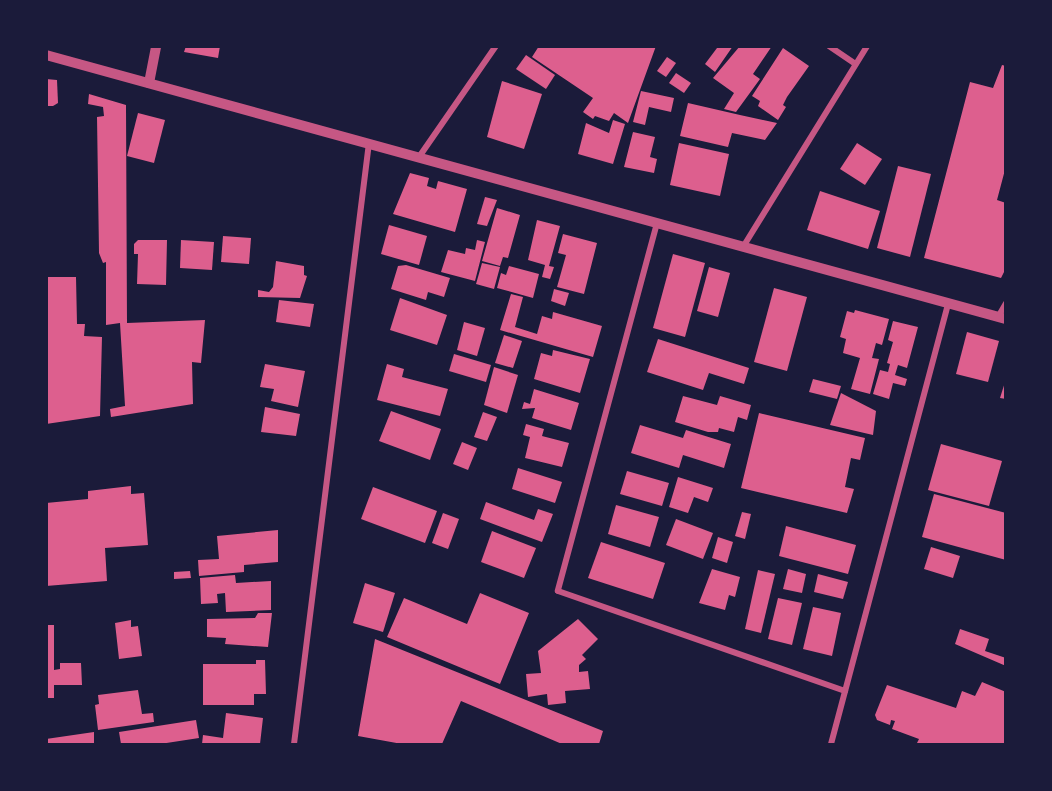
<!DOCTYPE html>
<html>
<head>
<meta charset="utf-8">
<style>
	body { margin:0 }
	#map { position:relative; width:1052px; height:791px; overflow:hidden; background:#1b1b3a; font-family:"Noto Serif",serif }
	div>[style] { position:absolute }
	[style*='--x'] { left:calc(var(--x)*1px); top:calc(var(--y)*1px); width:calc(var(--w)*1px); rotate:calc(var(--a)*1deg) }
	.building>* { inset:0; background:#dd5f8e }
	.minor>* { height:6px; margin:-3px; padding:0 3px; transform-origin:3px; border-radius:3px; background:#c65784 }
	.tertiary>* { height:10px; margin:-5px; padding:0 5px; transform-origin:5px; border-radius:5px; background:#c65784 }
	span { translate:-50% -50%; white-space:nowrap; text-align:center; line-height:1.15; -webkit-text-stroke:5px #1b1b3a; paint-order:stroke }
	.frame { position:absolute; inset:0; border:48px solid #1b1b3a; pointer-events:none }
</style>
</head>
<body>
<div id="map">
	<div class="building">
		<i style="clip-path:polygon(186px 46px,220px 46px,218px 58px,184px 52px)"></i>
		<i style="clip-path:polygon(539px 46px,656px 46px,628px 123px,614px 113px,609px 121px,595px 116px,593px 119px,583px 112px,593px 98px,532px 57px)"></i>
		<i style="clip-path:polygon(714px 46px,733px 46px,715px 72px,705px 64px,717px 48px)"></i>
		<i style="clip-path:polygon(740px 46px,772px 46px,753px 74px,760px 79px,736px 112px,724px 109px,734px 93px,713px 78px)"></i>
		<i style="clip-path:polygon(783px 48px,809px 66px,787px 97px,783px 105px,786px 107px,778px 120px,758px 106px,760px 101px,752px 96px)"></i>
		<i style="clip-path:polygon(526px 55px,555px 75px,546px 89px,516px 69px)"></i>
		<i style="clip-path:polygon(667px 57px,676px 63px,666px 77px,657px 71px)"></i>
		<i style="clip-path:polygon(1002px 65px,1006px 66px,1006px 166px,997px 200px,1006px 203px,1006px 268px,1001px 278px,924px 258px,970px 82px,993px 88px)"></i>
		<i style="clip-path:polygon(676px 73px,691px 83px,684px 93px,669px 83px)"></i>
		<i style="clip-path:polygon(46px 79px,57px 80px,58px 103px,53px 106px,46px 106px)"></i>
		<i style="clip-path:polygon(502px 81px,542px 94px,524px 149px,487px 137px)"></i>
		<i style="clip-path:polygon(641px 91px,674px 98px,671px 112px,649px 107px,645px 125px,633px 122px)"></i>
		<i style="clip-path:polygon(89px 94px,126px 105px,127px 323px,205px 320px,201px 363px,192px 362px,193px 404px,111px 417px,110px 409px,125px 406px,120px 323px,106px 325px,106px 262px,103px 263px,99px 253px,97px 117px,104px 116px,103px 107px,88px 104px)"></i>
		<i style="clip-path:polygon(688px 103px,740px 115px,777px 123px,765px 140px,732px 133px,728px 147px,680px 136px)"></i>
		<i style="clip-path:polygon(138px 113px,165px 120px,154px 163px,127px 156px)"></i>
		<i style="clip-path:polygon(613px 120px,625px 124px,613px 164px,578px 154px,586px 123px,609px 133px)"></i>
		<i style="clip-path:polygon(633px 132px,655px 137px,650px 157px,657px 159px,654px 173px,624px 167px)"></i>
		<i style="clip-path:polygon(679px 143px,729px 154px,720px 196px,670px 185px)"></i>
		<i style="clip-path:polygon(857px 143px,882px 159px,865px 185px,840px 169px)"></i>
		<i style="clip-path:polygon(898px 166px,931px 174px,910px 257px,877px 248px)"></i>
		<i style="clip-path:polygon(410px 173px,429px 178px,427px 186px,436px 189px,438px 181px,467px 189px,455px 232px,393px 214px)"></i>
		<i style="clip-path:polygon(820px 191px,880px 211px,868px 249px,807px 230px)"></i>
		<i style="clip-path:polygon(485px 197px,497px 200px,487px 226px,477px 224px)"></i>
		<i style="clip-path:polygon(497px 208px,520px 215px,508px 258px,503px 257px,500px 266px,482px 261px)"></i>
		<i style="clip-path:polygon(537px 220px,560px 226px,549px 266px,554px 267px,550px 279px,542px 277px,545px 265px,528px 260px)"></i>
		<i style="clip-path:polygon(389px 225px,427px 236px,419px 265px,381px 254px)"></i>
		<i style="clip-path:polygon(563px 234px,597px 243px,584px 294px,557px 287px,566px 255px,558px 253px)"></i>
		<i style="clip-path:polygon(223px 236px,251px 238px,249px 264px,221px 262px)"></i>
		<i style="clip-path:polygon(138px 240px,167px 240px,166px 285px,137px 284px,138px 254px,134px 254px,134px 244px)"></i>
		<i style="clip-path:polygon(181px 240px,214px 242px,212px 270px,180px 268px)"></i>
		<i style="clip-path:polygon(477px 240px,485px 242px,475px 281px,441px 272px,448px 250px,465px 254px,466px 248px,475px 250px)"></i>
		<i style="clip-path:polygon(673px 254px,705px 263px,685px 337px,653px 328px)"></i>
		<i style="clip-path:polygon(276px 261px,304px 266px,304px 275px,307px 276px,300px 298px,258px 297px,258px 290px,269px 292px,273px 287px)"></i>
		<i style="clip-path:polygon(482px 263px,500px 267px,494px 289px,476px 284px)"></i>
		<i style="clip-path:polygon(406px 265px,450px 278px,444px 297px,428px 292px,426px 300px,391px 289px,398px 266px)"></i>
		<i style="clip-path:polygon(509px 266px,539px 274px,533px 298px,497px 288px,501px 273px,506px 275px)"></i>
		<i style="clip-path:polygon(709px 267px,730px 273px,718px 317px,697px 311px)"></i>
		<i style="clip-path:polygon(46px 277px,76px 277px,77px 324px,85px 324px,84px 336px,102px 337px,100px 416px,46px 424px)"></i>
		<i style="clip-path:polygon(774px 288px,807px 297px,787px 371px,754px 362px)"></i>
		<i style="clip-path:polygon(554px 289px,569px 293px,565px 306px,551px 301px)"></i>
		<i style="clip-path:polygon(511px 294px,523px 297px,515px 327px,537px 334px,542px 316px,552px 319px,553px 312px,602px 326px,593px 357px,500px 330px)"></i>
		<i style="clip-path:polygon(400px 298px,447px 315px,437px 345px,390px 330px)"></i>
		<i style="clip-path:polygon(279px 300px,314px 304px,310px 327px,276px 322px)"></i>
		<i style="clip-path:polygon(855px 310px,889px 319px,882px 345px,876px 343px,872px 358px,879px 359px,870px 394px,851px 389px,860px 358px,843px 353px,846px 339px,840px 337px,847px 311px,854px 313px)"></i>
		<i style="clip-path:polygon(893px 321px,918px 327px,907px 368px,898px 365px,895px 375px,907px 379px,905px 386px,893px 383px,889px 399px,873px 394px,880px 370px,888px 372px,890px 364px,887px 363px,893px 342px,888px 340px)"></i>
		<i style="clip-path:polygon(464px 322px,485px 328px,477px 356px,457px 350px)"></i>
		<i style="clip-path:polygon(967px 332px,999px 341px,988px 382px,956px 374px)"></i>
		<i style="clip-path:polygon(504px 335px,522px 341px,513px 368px,495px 363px)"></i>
		<i style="clip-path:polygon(658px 339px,749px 368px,744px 384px,709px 373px,703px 390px,647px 372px)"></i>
		<i style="clip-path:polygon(553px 350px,590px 359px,580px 393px,534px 379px,541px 353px,552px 356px)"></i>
		<i style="clip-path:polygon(454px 354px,491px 365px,486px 382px,449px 371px)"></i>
		<i style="clip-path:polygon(265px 364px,305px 371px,298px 407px,271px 401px,274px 389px,260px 387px)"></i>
		<i style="clip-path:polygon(387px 364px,404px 369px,402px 377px,448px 389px,440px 416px,377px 400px)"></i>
		<i style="clip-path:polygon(494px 367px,518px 375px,507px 413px,484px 405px)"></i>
		<i style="clip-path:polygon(813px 379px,841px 386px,837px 399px,809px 392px)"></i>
		<i style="clip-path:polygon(1006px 379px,1006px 399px,1000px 398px)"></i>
		<i style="clip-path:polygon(534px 389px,579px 403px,571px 430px,532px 418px,535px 408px,522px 409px,524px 402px,530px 404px)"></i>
		<i style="clip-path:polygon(841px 393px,876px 411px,873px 435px,830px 425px)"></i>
		<i style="clip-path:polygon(683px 396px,717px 405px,720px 396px,751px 405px,747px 420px,738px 417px,734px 432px,719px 428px,718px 432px,708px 432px,675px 422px)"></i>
		<i style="clip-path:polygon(265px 407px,300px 414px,296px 436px,261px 432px)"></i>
		<i style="clip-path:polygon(391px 411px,441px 429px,430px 460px,379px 441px)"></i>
		<i style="clip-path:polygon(483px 412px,497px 417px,487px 441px,474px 437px)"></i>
		<i style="clip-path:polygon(759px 413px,865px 438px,860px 460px,851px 458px,845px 487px,854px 489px,847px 513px,741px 488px)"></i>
		<i style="clip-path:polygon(526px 424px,544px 429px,542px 436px,569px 443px,562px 467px,525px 458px,530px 437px,523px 435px)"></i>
		<i style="clip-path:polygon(640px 425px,683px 438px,686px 430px,731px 444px,724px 468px,683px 455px,679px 468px,631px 453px)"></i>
		<i style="clip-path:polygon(462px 442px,477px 448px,468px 470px,453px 464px)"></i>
		<i style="clip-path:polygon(941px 444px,1002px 461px,989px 506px,928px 490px)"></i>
		<i style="clip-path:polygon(518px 468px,562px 482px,555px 503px,512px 489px)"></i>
		<i style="clip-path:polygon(627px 471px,669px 483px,662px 506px,620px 494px)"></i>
		<i style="clip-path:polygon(678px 477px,713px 488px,708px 502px,694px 497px,688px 513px,669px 507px)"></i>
		<i style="clip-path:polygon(131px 486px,131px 494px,144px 493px,148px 545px,105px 548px,107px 581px,46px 586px,46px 503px,88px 499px,88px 491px)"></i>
		<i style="clip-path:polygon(373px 487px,437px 511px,425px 543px,361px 519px)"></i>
		<i style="clip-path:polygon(934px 494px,1006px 513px,1006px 560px,922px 537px)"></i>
		<i style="clip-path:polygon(486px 502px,534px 520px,538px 509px,553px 514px,542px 542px,480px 519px)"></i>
		<i style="clip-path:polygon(616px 505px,659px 517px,650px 547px,608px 534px)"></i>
		<i style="clip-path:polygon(742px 512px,751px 514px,745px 539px,735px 536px)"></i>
		<i style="clip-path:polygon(443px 513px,459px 519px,448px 549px,432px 543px)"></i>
		<i style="clip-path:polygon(676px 519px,713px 533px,703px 559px,666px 545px)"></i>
		<i style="clip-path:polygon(786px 526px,856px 545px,848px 574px,779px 556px)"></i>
		<i style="clip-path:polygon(278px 530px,278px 562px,244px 565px,244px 572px,199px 576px,198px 560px,219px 559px,217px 536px)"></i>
		<i style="clip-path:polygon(492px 531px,536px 548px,524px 578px,481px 562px)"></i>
		<i style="clip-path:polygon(718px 537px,733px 542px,727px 563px,712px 558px)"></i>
		<i style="clip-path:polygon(601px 542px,665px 563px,653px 599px,588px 578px)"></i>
		<i style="clip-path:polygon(931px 547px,960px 556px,953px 578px,924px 569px)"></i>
		<i style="clip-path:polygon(712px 569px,740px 577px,735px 597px,729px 595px,725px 610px,699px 603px)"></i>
		<i style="clip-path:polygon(788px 569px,806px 574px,802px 593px,783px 589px)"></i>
		<i style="clip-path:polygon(758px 570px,775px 574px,761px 633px,745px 629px)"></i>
		<i style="clip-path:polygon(190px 571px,191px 578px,174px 579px,174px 572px)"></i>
		<i style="clip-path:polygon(818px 574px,848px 582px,843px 599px,814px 592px)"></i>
		<i style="clip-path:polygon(235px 575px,236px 583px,271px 581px,271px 610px,226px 612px,225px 593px,217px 594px,218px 603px,201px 604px,200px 578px)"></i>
		<i style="clip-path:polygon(365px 583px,395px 593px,383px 632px,353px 623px)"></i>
		<i style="clip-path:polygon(480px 593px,529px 613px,500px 684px,387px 637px,404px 598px,467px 624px)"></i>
		<i style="clip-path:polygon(778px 598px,802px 603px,792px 645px,768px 639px)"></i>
		<i style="clip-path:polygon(813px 607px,841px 613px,832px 656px,803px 649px)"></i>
		<i style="clip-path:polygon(258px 613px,272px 613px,268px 647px,225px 644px,226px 638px,207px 637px,207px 619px,255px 618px)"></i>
		<i style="clip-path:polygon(578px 619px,598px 639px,582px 655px,586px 659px,579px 665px,579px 672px,588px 671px,590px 689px,565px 691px,566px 703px,548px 705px,547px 694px,528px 697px,526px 674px,541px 673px,538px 651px)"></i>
		<i style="clip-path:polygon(131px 620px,131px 627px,138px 626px,142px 656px,119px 659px,115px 623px)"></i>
		<i style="clip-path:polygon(46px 625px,54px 625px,54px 670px,60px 669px,60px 663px,81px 663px,82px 685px,54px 685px,54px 698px,46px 698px)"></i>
		<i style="clip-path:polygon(960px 629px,989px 639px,985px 651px,1006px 658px,1006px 666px,955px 644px)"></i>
		<i style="clip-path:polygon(375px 639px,603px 731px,599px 744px,562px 744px,461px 701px,442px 744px,402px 744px,358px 736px)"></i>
		<i style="clip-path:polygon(256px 660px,265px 660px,266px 694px,254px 694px,254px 705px,203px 705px,203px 664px,256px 664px)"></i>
		<i style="clip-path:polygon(982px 682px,1006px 692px,1006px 744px,923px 744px,917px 743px,919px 739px,892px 729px,895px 721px,891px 720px,890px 725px,877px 720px,875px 715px,887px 685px,956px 708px,962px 691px,975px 696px)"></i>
		<i style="clip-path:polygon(138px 690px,142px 714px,153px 713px,154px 722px,98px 730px,95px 705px,99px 704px,98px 695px)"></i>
		<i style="clip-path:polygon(226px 713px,263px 718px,260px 744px,202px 744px,203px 735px,223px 738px)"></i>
		<i style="clip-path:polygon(196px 720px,199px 738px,160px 744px,121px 744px,119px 732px)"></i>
		<i style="clip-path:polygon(94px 732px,94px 744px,46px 744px,46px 739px)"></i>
	</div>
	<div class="minor">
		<i style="--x:829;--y:46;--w:32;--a:34"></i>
		<i style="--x:419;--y:157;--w:135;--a:-55.3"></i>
		<i style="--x:657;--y:223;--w:381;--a:105.1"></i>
		<i style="--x:558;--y:591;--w:304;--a:19.2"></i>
		<i style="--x:743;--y:247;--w:236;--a:-58.3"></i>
		<i style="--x:998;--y:317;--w:16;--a:-60"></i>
		<i style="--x:294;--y:744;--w:606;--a:-82.89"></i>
		<i style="--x:831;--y:744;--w:456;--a:-75.1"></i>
	</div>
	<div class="tertiary">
		<i style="--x:46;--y:55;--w:996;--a:15.38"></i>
		<i style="--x:149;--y:83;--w:38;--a:-79"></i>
	</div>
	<div class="frame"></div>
</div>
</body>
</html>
